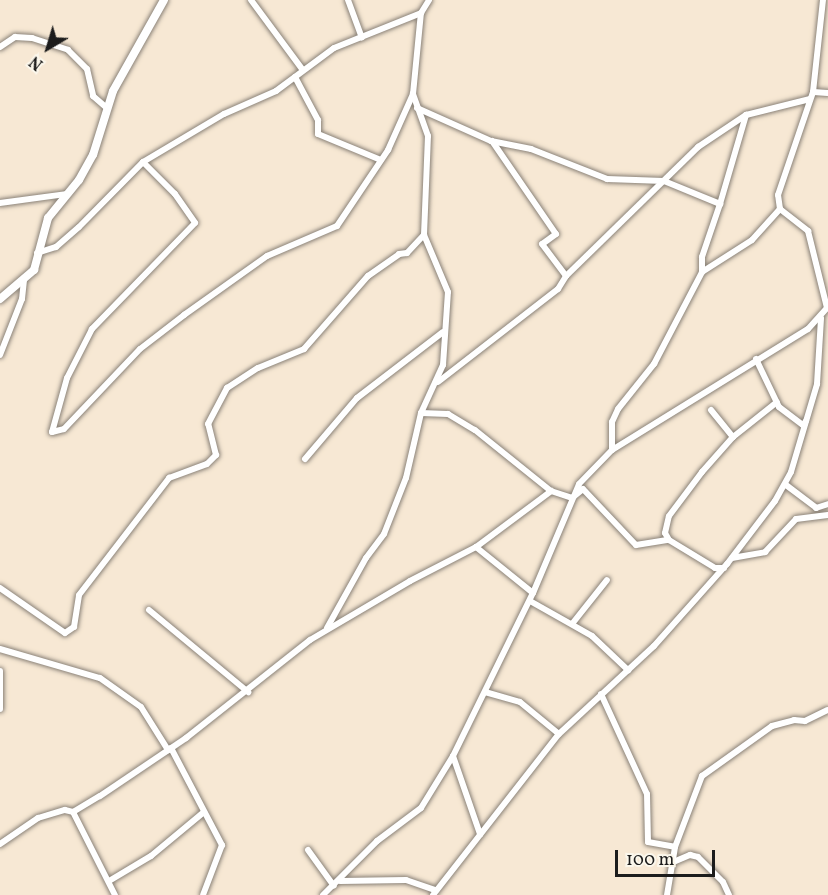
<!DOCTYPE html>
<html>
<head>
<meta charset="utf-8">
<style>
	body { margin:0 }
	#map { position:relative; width:828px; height:895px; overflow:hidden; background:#f7e8d4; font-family:Vollkorn,serif }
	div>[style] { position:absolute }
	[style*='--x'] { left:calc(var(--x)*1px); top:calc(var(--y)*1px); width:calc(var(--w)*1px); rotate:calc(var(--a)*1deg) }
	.roads { filter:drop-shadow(0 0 2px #8a8278) drop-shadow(0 0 2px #8a8278) }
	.street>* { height:6px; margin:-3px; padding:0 3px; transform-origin:3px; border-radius:3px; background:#fff }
	.secondary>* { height:8px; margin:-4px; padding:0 4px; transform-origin:4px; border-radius:4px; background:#fff }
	span { translate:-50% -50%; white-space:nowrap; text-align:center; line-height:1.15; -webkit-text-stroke:4.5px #fbf7ec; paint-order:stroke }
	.north { position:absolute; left:18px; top:18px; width:60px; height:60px; -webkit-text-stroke:4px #fbf7ec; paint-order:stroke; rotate:218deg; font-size:16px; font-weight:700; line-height:24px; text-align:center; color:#1c1c1c }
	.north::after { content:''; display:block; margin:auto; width:21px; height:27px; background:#1c1c1c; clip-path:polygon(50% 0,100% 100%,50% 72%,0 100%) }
	.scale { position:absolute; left:615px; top:850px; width:100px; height:27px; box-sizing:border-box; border:3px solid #1c1c1c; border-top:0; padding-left:8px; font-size:18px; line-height:21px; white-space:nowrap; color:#1c1c1c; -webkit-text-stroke:4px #fbf7ec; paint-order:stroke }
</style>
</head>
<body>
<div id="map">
	<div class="roads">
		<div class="street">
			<i style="--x:251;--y:0;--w:86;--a:53.5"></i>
			<i style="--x:348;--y:0;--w:40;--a:69.8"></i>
			<i style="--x:0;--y:47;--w:18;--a:-34"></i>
			<i style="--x:15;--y:37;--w:17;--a:3"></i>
			<i style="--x:32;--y:38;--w:38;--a:18"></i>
			<i style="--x:68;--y:50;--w:27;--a:45"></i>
			<i style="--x:87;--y:69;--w:28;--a:77"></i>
			<i style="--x:93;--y:96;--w:18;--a:41"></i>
			<i style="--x:295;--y:77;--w:49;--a:61.9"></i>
			<i style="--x:318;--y:120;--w:14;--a:90"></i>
			<i style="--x:318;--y:134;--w:68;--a:22.4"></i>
			<i style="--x:813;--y:92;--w:15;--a:4"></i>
			<i style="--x:417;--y:108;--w:81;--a:24"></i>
			<i style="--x:491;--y:141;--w:41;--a:11.3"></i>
			<i style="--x:531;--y:149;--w:82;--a:21.5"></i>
			<i style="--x:607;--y:179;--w:57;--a:2"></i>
			<i style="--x:664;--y:181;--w:61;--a:22.3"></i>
			<i style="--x:720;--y:204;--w:56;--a:108.8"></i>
			<i style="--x:702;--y:257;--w:15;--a:90"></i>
			<i style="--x:492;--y:141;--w:113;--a:55.5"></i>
			<i style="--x:556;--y:234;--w:17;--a:144"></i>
			<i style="--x:542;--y:244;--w:40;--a:53"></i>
			<i style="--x:143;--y:162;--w:45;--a:45"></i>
			<i style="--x:175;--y:194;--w:35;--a:55"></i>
			<i style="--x:195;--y:223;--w:148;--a:134.2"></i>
			<i style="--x:92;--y:329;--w:55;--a:117"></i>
			<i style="--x:67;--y:378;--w:56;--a:105.5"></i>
			<i style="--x:52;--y:432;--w:12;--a:-14"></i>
			<i style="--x:64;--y:429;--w:110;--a:-46.5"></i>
			<i style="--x:140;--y:349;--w:56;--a:-37.7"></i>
			<i style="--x:184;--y:315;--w:102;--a:-35.4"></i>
			<i style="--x:267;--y:256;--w:76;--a:-23.2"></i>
			<i style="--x:337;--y:226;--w:92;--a:-56.1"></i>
			<i style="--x:388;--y:150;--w:61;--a:-65.9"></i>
			<i style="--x:0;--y:203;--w:68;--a:-7.7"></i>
			<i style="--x:720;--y:204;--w:93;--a:-73.7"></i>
			<i style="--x:780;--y:209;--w:36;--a:38"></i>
			<i style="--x:808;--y:231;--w:79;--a:76.1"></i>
			<i style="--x:37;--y:253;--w:20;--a:-18"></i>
			<i style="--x:56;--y:247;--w:30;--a:-41"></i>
			<i style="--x:79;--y:227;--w:91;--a:-45.4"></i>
			<i style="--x:143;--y:162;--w:94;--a:-30.7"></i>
			<i style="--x:224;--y:114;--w:57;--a:-23.9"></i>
			<i style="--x:276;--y:91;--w:72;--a:-36.6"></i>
			<i style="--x:334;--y:48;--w:94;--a:-21.9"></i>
			<i style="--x:421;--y:13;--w:15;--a:-58"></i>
			<i style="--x:0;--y:355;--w:60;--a:-68.6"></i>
			<i style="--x:22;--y:299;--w:19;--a:-84"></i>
			<i style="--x:756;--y:359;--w:53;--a:64.4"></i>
			<i style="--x:779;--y:407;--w:30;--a:37"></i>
			<i style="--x:803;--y:425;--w:5;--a:-53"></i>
			<i style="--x:438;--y:382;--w:152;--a:-37.8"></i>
			<i style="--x:558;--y:289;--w:15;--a:-58"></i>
			<i style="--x:566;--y:276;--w:185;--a:-44.3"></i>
			<i style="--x:698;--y:147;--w:58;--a:-33.7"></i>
			<i style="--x:746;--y:115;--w:66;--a:-14"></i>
			<i style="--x:711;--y:410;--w:35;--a:51"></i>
			<i style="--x:421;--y:413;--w:27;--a:2"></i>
			<i style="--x:448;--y:414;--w:31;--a:31"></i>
			<i style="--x:475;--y:430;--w:97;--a:38.8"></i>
			<i style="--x:551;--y:491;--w:22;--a:18"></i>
			<i style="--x:572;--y:498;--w:14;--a:-39"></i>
			<i style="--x:583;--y:489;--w:77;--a:46.6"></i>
			<i style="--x:636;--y:545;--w:33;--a:-9"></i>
			<i style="--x:669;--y:540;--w:54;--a:31.3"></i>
			<i style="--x:715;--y:568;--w:9;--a:0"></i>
			<i style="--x:612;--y:450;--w:28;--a:-90"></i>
			<i style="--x:612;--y:422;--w:14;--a:-65"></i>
			<i style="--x:618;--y:409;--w:58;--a:-51.3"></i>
			<i style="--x:654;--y:364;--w:104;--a:-62.4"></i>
			<i style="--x:702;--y:272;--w:59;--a:-32.6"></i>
			<i style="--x:752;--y:240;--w:42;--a:-47.9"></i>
			<i style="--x:780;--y:209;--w:14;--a:-98"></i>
			<i style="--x:778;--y:195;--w:109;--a:-71.2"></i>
			<i style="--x:813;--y:92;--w:93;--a:-83.8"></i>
			<i style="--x:305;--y:459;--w:80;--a:-49.6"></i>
			<i style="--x:357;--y:398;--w:108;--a:-37.5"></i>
			<i style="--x:786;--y:485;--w:38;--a:37"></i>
			<i style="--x:816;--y:508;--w:13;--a:-18"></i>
			<i style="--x:669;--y:540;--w:8;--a:-120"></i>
			<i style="--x:665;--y:533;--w:17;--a:-77"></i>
			<i style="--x:669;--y:516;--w:55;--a:-53.1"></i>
			<i style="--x:702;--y:472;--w:47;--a:-48.5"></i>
			<i style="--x:733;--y:437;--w:56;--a:-38.5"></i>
			<i style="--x:476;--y:547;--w:73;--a:38.9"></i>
			<i style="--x:732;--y:558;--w:34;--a:-10"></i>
			<i style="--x:765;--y:552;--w:45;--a:-46.8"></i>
			<i style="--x:796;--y:519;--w:32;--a:-7"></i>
			<i style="--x:0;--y:588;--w:79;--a:34.7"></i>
			<i style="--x:65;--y:633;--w:11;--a:-34"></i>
			<i style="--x:74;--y:627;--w:32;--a:-81"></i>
			<i style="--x:79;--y:595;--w:148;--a:-52.4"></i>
			<i style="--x:169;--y:478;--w:40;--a:-20.2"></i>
			<i style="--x:207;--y:464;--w:13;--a:-45"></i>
			<i style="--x:216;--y:455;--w:32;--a:-104"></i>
			<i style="--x:208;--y:424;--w:41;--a:-62.2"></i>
			<i style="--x:227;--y:388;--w:37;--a:-33"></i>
			<i style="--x:258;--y:368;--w:50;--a:-22.4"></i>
			<i style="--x:304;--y:349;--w:97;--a:-48.8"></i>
			<i style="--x:368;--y:276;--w:38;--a:-35"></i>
			<i style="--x:399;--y:254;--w:8;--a:-7"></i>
			<i style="--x:407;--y:253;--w:25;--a:-47"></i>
			<i style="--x:530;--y:601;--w:71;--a:29.4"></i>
			<i style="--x:592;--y:636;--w:50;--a:43.4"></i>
			<i style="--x:149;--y:610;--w:129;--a:39.6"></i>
			<i style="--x:572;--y:624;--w:56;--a:-51.5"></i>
			<i style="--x:327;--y:628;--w:80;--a:-60.9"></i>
			<i style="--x:366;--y:558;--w:30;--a:-53"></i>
			<i style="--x:384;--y:534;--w:60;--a:-68.6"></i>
			<i style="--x:406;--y:478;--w:67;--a:-77"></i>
			<i style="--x:421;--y:413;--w:53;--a:-65.4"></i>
			<i style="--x:443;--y:365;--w:73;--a:-86.1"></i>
			<i style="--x:448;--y:292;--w:62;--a:-112.8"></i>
			<i style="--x:424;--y:235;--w:99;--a:-87.7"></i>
			<i style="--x:428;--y:136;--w:45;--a:-109.7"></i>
			<i style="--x:413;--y:94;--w:81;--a:-84.4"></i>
			<i style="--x:0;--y:649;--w:104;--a:16.2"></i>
			<i style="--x:100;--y:678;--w:50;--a:35.3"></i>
			<i style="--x:141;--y:707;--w:51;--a:57.9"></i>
			<i style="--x:0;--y:671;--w:38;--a:90"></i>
			<i style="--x:485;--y:692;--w:36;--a:16"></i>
			<i style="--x:520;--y:702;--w:50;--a:39.4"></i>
			<i style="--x:601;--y:694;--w:110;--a:65.3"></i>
			<i style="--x:647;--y:794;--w:48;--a:88.8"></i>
			<i style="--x:648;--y:842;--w:27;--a:10"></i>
			<i style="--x:171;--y:748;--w:110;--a:62.3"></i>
			<i style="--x:222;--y:845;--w:53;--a:110.8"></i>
			<i style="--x:453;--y:756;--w:83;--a:70.9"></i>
			<i style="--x:73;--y:812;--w:93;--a:63.2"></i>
			<i style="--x:0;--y:844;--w:46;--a:-34.4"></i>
			<i style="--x:38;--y:818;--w:28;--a:-17"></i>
			<i style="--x:65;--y:810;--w:8;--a:14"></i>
			<i style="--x:73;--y:812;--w:31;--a:-31"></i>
			<i style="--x:100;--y:796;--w:104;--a:-34"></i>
			<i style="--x:186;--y:738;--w:158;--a:-38.3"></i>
			<i style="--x:310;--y:640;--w:116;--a:-30.5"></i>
			<i style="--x:410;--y:581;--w:74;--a:-27.3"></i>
			<i style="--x:476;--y:547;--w:94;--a:-36.7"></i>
			<i style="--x:308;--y:850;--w:44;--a:54.2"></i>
			<i style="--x:671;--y:863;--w:21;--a:-23"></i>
			<i style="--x:690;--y:855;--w:8;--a:14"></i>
			<i style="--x:698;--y:857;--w:35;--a:45"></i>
			<i style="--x:723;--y:882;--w:14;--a:65"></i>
			<i style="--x:109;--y:881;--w:49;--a:-30.8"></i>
			<i style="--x:151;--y:856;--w:69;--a:-39.7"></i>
			<i style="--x:340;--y:881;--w:66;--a:-0.9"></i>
			<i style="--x:406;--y:880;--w:31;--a:19"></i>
			<i style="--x:323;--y:895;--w:76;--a:-45"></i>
			<i style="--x:377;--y:841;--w:55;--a:-36.9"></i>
			<i style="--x:421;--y:808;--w:61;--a:-58.4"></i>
			<i style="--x:453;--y:756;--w:182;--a:-63.9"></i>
			<i style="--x:533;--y:593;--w:118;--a:-67.1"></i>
			<i style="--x:579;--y:484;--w:47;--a:-45.9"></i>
			<i style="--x:612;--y:450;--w:230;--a:-31.7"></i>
			<i style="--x:808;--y:329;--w:30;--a:-48"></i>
			<i style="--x:433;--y:895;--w:204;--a:-52"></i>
			<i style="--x:559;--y:734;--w:129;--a:-42.8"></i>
			<i style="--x:654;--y:646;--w:110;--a:-48.3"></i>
			<i style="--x:727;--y:564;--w:79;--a:-52.7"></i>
			<i style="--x:775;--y:501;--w:33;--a:-61"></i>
			<i style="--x:791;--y:472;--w:92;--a:-73.5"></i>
			<i style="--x:817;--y:384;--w:66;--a:-86.5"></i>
			<i style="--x:667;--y:895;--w:49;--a:-80.5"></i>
			<i style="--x:675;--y:847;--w:76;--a:-69.2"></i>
			<i style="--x:702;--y:776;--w:86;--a:-35.5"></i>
			<i style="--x:772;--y:726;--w:23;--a:-15"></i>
			<i style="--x:794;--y:720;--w:11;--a:5"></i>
			<i style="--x:805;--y:721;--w:25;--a:-26"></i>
		</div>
		<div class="secondary">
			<i style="--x:0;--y:299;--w:45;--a:-40.5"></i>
			<i style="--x:34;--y:270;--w:54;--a:-74.9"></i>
			<i style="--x:48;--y:218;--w:49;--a:-50.8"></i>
			<i style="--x:79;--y:180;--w:29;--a:-61"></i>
			<i style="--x:93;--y:155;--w:67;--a:-72.6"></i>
			<i style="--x:113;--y:91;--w:104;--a:-60.7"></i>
		</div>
	</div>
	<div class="north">N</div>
	<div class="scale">100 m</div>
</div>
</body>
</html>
